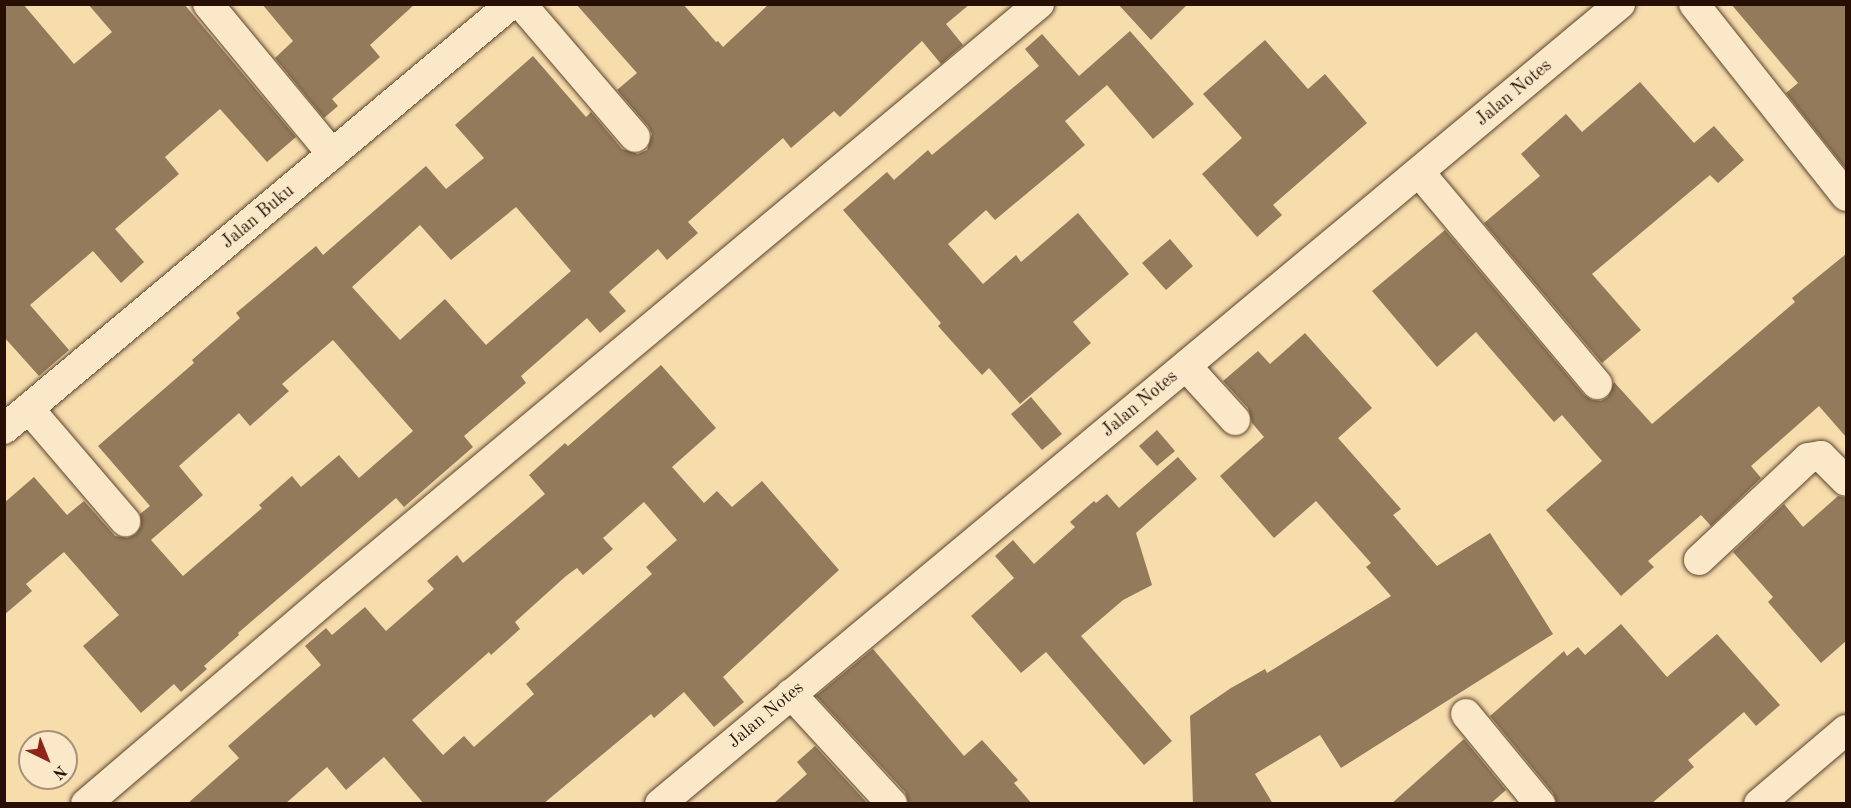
<!DOCTYPE html>
<html>
<head>
<meta charset="utf-8">
<style>
	body { margin:0 }
	#map { position:relative; width:1851px; height:808px; overflow:hidden; background:#f7dcac; font-family:"Old Standard TT",serif }
	div>[style] { position:absolute }
	[style*='--x'] { left:calc(var(--x)*1px); top:calc(var(--y)*1px); width:calc(var(--w)*1px); rotate:calc(var(--a)*1deg) }
	.building>* { inset:0; background:#937a5b }
	.roads { filter:drop-shadow(0 0 2px #5b432d) drop-shadow(0 0 2px #5b432d) }
	.minor>* { height:30px; margin:-15px; padding:0 15px; transform-origin:15px; border-radius:15px; background:#fae8c9 }
	span { translate:-50% -50%; white-space:nowrap; text-align:center; line-height:1.15; -webkit-text-stroke:6px #fae8c9; paint-order:stroke }
	.street-label { font-size:18px; color:#271003 }
	.frame { position:absolute; inset:0; border:6px solid #271003; pointer-events:none }
	.north { position:absolute; left:18px; top:730px; width:60px; height:60px; box-sizing:border-box; background:#fae8c9; border:2px solid #a6927a; border-radius:50%; rotate:137deg; font-size:16px; font-weight:700; line-height:24px; text-align:center; color:#271003 }
	.north::after { content:''; display:block; margin:auto; width:21px; height:27px; background:#8f2418; clip-path:polygon(50% 0,100% 100%,50% 72%,0 100%) }
</style>
</head>
<body>
<div id="map">
	<div class="building">
		<i style="clip-path:polygon(4px 4px,23px 4px,74px 64px,112px 32px,88px 4px,184px 4px,296px 137px,267px 162px,220px 109px,165px 157px,179px 174px,115px 229px,144px 262px,121px 283px,93px 251px,30px 305px,69px 350px,39px 376px,4px 337px)"></i>
		<i style="clip-path:polygon(262px 4px,415px 4px,370px 45px,380px 57px,332px 99px,338px 106px,324px 118px,275px 58px,293px 41px)"></i>
		<i style="clip-path:polygon(evenodd,576px 4px,683px 4px,716px 42px,718px 41px,723px 47px,769px 4px,970px 4px,946px 24px,963px 45px,941px 64px,922px 41px,840px 117px,834px 111px,791px 148px,783px 138px,688px 222px,698px 233px,667px 260px,658px 249px,609px 292px,626px 311px,600px 333px,587px 318px,521px 376px,526px 383px,464px 436px,473px 447px,404px 507px,396px 498px,238px 633px,239px 635px,204px 666px,207px 669px,181px 692px,174px 684px,141px 713px,83px 646px,119px 615px,64px 552px,26px 584px,32px 591px,4px 615px,4px 503px,34px 477px,67px 515px,84px 501px,115px 536px,128px 538px,136px 534px,141px 526px,140px 514px,150px 506px,98px 446px,194px 363px,192px 360px,240px 318px,236px 313px,316px 246px,323px 255px,426px 166px,446px 189px,484px 158px,455px 125px,533px 56px,586px 117px,591px 112px,622px 149px,638px 154px,647px 150px,652px 134px,648px 126px,617px 90px,637px 73px,576px 4px,516px 207px,571px 271px,486px 345px,445px 299px,400px 340px,352px 287px,420px 225px,451px 260px,516px 207px,576px 4px,333px 340px,413px 431px,359px 478px,339px 455px,301px 487px,292px 476px,259px 505px,262px 508px,183px 576px,151px 540px,203px 495px,179px 466px,239px 413px,250px 426px,289px 391px,282px 384px,333px 340px)"></i>
		<i style="clip-path:polygon(1118px 4px,1188px 4px,1151px 40px)"></i>
		<i style="clip-path:polygon(1731px 4px,1846px 4px,1846px 169px,1786px 93px,1798px 83px)"></i>
		<i style="clip-path:polygon(1130px 31px,1194px 104px,1153px 139px,1107px 85px,1065px 121px,1085px 145px,995px 220px,986px 210px,948px 244px,983px 284px,1016px 255px,1021px 262px,1078px 213px,1129px 274px,1073px 322px,1091px 343px,1020px 404px,989px 368px,982px 375px,938px 326px,941px 323px,843px 210px,887px 172px,894px 180px,928px 150px,932px 155px,1039px 66px,1025px 49px,1042px 34px,1079px 76px)"></i>
		<i style="clip-path:polygon(1265px 40px,1308px 89px,1325px 74px,1367px 123px,1273px 205px,1282px 215px,1257px 237px,1202px 174px,1242px 138px,1203px 94px)"></i>
		<i style="clip-path:polygon(1640px 82px,1694px 143px,1714px 126px,1744px 160px,1718px 183px,1710px 175px,1592px 274px,1641px 330px,1602px 363px,1484px 223px,1540px 176px,1521px 154px,1566px 114px,1582px 132px)"></i>
		<i style="clip-path:polygon(1445px 230px,1584px 395px,1592px 400px,1601px 401px,1608px 397px,1614px 382px,1652px 424px,1795px 302px,1792px 298px,1846px 254px,1846px 437px,1819px 406px,1751px 466px,1761px 478px,1711px 526px,1701px 515px,1648px 561px,1654px 567px,1621px 596px,1546px 510px,1602px 461px,1562px 415px,1554px 422px,1476px 332px,1437px 367px,1372px 291px)"></i>
		<i style="clip-path:polygon(1170px 239px,1193px 266px,1166px 290px,1142px 263px)"></i>
		<i style="clip-path:polygon(1305px 333px,1372px 408px,1338px 438px,1401px 509px,1393px 515px,1437px 566px,1490px 533px,1553px 634px,1341px 768px,1320px 735px,1255px 774px,1273px 804px,1193px 804px,1190px 716px,1231px 688px,1265px 669px,1267px 673px,1391px 596px,1366px 567px,1371px 563px,1316px 501px,1274px 538px,1220px 476px,1264px 437px,1252px 423px,1248px 408px,1223px 381px,1258px 351px,1270px 364px)"></i>
		<i style="clip-path:polygon(evenodd,661px 365px,716px 428px,672px 467px,704px 503px,717px 491px,732px 507px,762px 481px,839px 570px,723px 677px,744px 702px,714px 727px,684px 692px,654px 718px,651px 714px,543px 804px,424px 804px,384px 757px,346px 790px,327px 767px,285px 804px,187px 804px,239px 758px,228px 746px,321px 665px,305px 646px,326px 628px,332px 635px,365px 607px,386px 631px,434px 589px,427px 581px,457px 555px,463px 563px,545px 494px,529px 475px,565px 443px,568px 446px,661px 365px,644px 502px,677px 540px,646px 567px,652px 574px,526px 684px,534px 694px,474px 747px,464px 736px,443px 755px,412px 720px,489px 652px,491px 655px,520px 629px,515px 622px,566px 576px,577px 568px,583px 575px,613px 549px,603px 538px,644px 502px)"></i>
		<i style="clip-path:polygon(1031px 397px,1062px 434px,1042px 450px,1011px 414px)"></i>
		<i style="clip-path:polygon(1157px 430px,1175px 451px,1157px 466px,1139px 446px)"></i>
		<i style="clip-path:polygon(1178px 457px,1197px 479px,1136px 533px,1152px 585px,1123px 600px,1081px 636px,1172px 741px,1144px 765px,1046px 652px,1021px 673px,971px 616px,1014px 578px,995px 556px,1013px 540px,1034px 564px,1075px 527px,1070px 522px,1094px 501px,1096px 503px,1107px 494px,1119px 508px)"></i>
		<i style="clip-path:polygon(1838px 496px,1846px 498px,1846px 641px,1821px 663px,1768px 602px,1773px 597px,1733px 552px,1784px 504px,1803px 527px)"></i>
		<i style="clip-path:polygon(1621px 624px,1667px 677px,1717px 634px,1780px 705px,1756px 726px,1744px 712px,1688px 760px,1694px 767px,1651px 804px,1557px 804px,1553px 793px,1490px 716px,1564px 651px,1567px 656px,1578px 647px,1585px 655px)"></i>
		<i style="clip-path:polygon(873px 649px,964px 756px,982px 740px,1018px 780px,1014px 783px,1032px 804px,909px 804px,905px 792px,816px 696px)"></i>
		<i style="clip-path:polygon(1464px 739px,1506px 790px,1490px 804px,1391px 804px)"></i>
		<i style="clip-path:polygon(815px 746px,868px 804px,773px 804px,807px 774px,797px 762px)"></i>
	</div>
	<div class="roads">
		<div class="minor">
			<i style="--x:208;--y:4;--w:195;--a:50.4"></i>
			<i style="--x:521;--y:4;--w:175;--a:49.4"></i>
			<i style="--x:1694;--y:4;--w:245;--a:51.6"></i>
			<i style="--x:1419;--y:172;--w:277;--a:50"></i>
			<i style="--x:1186;--y:366;--w:73;--a:47.8"></i>
			<i style="--x:29;--y:409;--w:148;--a:49.4"></i>
			<i style="--x:4;--y:429;--w:662;--a:-39.97"></i>
			<i style="--x:1699;--y:560;--w:149;--a:-43.1"></i>
			<i style="--x:1808;--y:458;--w:13;--a:-9"></i>
			<i style="--x:1821;--y:456;--w:35;--a:45"></i>
			<i style="--x:791;--y:694;--w:149;--a:47.4"></i>
			<i style="--x:1466;--y:714;--w:117;--a:50.6"></i>
			<i style="--x:86;--y:804;--w:323;--a:-40.5"></i>
			<i style="--x:332;--y:594;--w:921;--a:-39.85"></i>
			<i style="--x:660;--y:804;--w:1250;--a:-39.81"></i>
			<i style="--x:1759;--y:804;--w:114;--a:-40.4"></i>
		</div>
	</div>
	<div class="street-label">
		<span style="left:1514px;top:93px;rotate:-40deg">Jalan Notes</span>
		<span style="left:258px;top:217px;rotate:-40deg">Jalan Buku</span>
		<span style="left:1140px;top:404px;rotate:-40deg">Jalan Notes</span>
		<span style="left:766px;top:715px;rotate:-40deg">Jalan Notes</span>
	</div>
	<div class="frame"></div>
	<div class="north">N</div>
</div>
</body>
</html>
